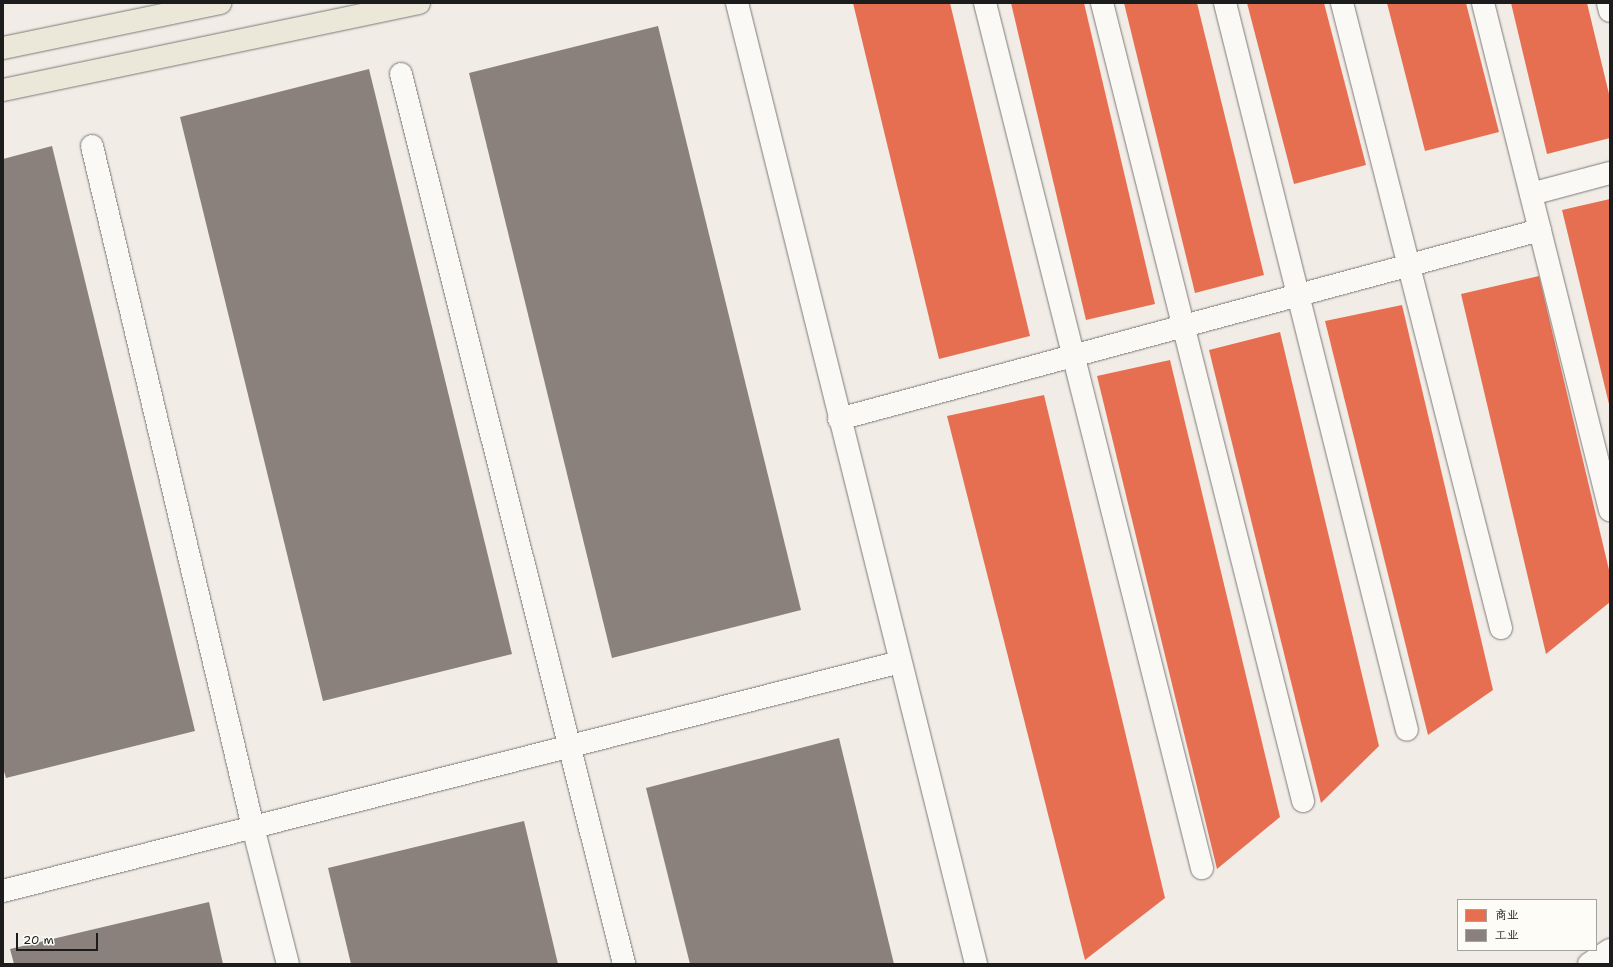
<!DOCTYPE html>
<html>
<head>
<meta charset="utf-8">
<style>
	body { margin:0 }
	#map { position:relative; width:1613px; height:967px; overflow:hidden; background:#f2ece7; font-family:"Shantell Sans","LXGW WenKai TC",sans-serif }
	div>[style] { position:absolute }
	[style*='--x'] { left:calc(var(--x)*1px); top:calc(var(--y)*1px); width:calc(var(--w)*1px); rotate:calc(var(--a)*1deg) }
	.shops>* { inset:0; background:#e76f51 }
	.industry>* { inset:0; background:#8a817c }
	.roads { filter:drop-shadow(0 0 1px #7c7a77) drop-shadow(0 0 1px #7c7a77) }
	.minor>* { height:22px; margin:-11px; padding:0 11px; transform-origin:11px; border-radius:11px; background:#faf9f6 }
	.major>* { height:22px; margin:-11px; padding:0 11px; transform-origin:11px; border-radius:11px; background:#ebe8da }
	span { translate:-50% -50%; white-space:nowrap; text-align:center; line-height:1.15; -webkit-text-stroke:4px #fdfcf7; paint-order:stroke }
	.frame { position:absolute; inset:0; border:4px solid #1c1c1c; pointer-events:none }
	.legend { position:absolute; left:1457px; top:899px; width:140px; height:52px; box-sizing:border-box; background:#fdfcf7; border:1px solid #a3a29f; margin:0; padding:5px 7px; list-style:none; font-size:12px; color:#1c1c1c }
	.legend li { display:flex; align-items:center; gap:8px; height:20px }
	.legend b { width:20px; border:1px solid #a3a29f }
	.scale { position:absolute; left:16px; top:933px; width:82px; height:18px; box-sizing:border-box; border:2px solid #1c1c1c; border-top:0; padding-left:5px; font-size:12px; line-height:14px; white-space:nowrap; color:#1c1c1c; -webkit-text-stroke:3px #fdfcf7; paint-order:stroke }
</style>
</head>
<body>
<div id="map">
	<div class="shops">
		<i style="clip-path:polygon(853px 3px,950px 3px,1030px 336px,939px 359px)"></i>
		<i style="clip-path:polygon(1011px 3px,1084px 3px,1155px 304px,1086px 320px)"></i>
		<i style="clip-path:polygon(1124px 3px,1197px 3px,1264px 275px,1195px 293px)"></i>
		<i style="clip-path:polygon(1247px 3px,1324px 3px,1366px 165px,1294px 184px)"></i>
		<i style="clip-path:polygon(1387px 3px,1466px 3px,1499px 132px,1425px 151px)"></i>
		<i style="clip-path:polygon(1511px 3px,1587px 3px,1610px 98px,1610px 138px,1547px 154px)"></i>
		<i style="clip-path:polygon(1610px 199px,1610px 404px,1609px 404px,1562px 210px)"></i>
		<i style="clip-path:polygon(1539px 276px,1610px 574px,1610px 602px,1546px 654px,1461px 294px)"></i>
		<i style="clip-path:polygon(1402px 305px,1493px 690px,1428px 735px,1325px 321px)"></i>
		<i style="clip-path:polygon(1280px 332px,1379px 746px,1321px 803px,1209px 350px)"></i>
		<i style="clip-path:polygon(1170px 360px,1280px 817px,1217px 869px,1097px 376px)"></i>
		<i style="clip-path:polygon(1044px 395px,1165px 898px,1085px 960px,947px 416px)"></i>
	</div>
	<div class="industry">
		<i style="clip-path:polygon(658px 26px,801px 610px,612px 658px,469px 73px)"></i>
		<i style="clip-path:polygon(369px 69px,512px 654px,323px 701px,180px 117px)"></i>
		<i style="clip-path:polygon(52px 146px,195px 731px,6px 778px,3px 768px,3px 159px)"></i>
		<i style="clip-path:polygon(839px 738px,894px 964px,690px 964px,646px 788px)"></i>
		<i style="clip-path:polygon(524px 821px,558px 964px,351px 964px,328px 868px)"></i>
		<i style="clip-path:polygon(209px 902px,223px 964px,14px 964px,10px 949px)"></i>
	</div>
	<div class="roads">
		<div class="minor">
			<i style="--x:737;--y:3;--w:990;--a:76.03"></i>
			<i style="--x:985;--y:3;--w:892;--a:75.92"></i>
			<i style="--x:1102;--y:3;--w:823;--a:75.86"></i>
			<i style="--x:1225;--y:3;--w:749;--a:75.95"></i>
			<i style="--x:1342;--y:3;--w:645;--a:75.73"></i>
			<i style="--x:1483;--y:3;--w:523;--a:75.94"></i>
			<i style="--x:1608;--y:3;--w:8;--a:76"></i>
			<i style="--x:401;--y:74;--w:918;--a:75.93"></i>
			<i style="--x:92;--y:146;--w:700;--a:76.7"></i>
			<i style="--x:253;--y:827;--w:141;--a:75.7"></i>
			<i style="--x:1531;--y:194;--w:82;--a:-14.9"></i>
			<i style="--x:839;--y:419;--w:726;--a:-15.09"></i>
			<i style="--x:3;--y:891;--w:926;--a:-14.32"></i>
			<i style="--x:1589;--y:964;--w:25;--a:-34"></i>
		</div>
		<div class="major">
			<i style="--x:3;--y:48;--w:222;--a:-11.7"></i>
			<i style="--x:3;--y:90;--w:425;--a:-11.8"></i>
		</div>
	</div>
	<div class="frame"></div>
	<ul class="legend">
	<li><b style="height:11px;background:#e76f51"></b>商业</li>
	<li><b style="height:11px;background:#8a817c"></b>工业</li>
	</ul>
	<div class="scale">20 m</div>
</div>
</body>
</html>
